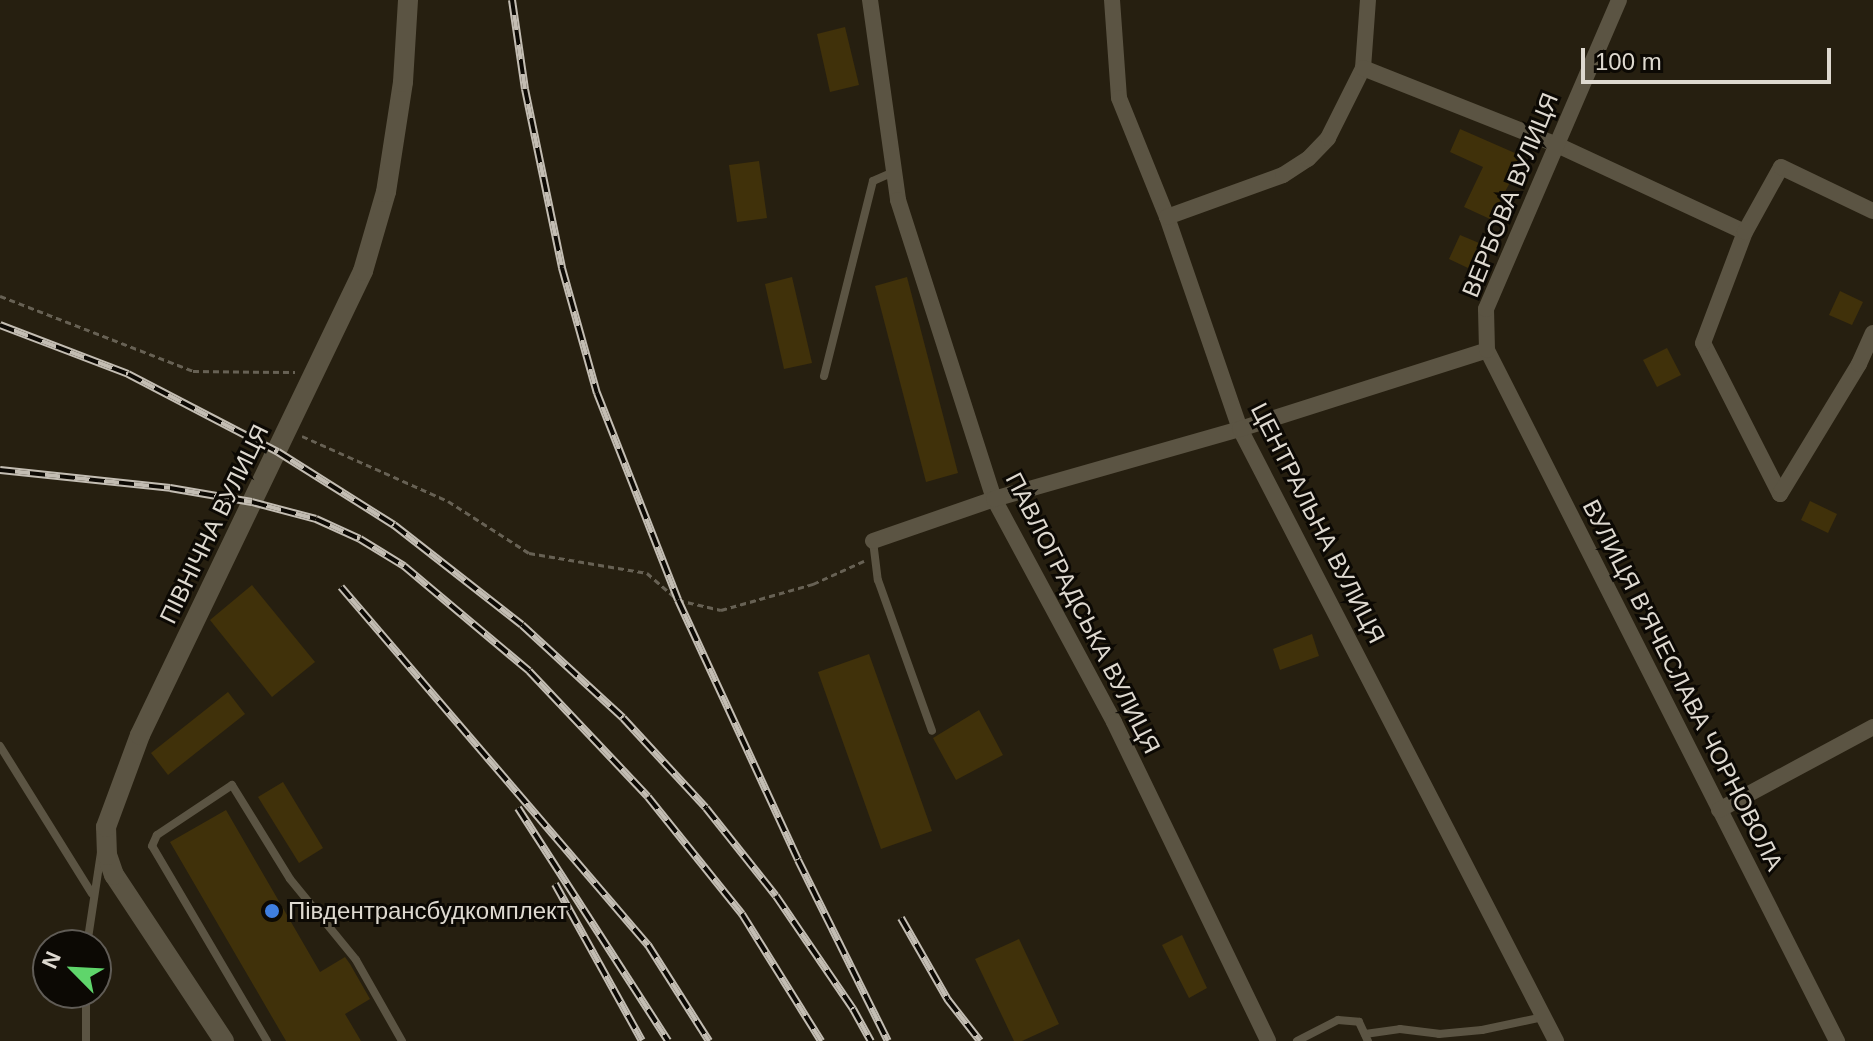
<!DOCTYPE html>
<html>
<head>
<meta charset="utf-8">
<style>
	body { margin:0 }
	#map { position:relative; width:1873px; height:1041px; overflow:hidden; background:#261f10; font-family:Helvetica,sans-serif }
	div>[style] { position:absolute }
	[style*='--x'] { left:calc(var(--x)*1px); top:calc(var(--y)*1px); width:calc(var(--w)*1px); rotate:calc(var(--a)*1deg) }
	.building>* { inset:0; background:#40310a }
	.path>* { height:3px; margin-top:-1.5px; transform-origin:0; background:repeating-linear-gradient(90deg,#676154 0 6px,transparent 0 10px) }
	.service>* { height:8px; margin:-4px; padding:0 4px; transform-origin:4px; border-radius:4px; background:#5b5443 }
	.minor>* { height:16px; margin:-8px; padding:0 8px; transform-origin:8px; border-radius:8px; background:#5b5443 }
	.tertiary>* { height:20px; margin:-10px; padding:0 10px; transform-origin:10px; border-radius:10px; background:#5b5443 }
	.rail>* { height:8px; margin-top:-4px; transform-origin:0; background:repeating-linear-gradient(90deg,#0c0904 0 15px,#c3bdb3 0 30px); box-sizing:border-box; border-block:2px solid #c3bdb3 }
	.dots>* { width:22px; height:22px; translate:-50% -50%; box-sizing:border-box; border:4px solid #0c0904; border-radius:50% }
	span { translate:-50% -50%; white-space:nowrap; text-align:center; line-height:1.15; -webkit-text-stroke:6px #0c0904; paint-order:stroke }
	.street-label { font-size:24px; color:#ded9d0 }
	.poi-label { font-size:24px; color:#ded9d0 }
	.left { translate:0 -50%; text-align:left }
	.north { position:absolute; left:32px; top:929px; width:80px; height:80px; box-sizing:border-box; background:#0c0904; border:2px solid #605c56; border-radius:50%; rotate:294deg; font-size:22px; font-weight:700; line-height:32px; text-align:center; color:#ded9d0 }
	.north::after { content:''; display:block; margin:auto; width:28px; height:36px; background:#5fd56b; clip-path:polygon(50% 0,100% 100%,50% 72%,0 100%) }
	.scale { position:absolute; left:1581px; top:48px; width:250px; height:36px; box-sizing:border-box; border:4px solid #ded9d0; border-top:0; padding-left:10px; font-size:24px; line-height:28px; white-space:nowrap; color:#ded9d0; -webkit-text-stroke:6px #0c0904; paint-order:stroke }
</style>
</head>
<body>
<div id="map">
	<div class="building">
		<i style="clip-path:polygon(845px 27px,859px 85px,830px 92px,817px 34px)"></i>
		<i style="clip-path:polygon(1460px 129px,1524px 157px,1490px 219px,1464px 207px,1483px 167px,1450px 152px)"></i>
		<i style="clip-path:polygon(759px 161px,767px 218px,737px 222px,729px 165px)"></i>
		<i style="clip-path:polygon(1460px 235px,1479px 243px,1468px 268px,1449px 259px)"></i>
		<i style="clip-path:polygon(792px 277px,812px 363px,784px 369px,765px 284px)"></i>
		<i style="clip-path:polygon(907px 277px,958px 473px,926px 482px,875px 286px)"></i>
		<i style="clip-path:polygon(1840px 291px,1863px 302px,1852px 325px,1829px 315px)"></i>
		<i style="clip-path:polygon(1667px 348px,1681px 375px,1657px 387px,1643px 360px)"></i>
		<i style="clip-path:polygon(1810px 501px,1837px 514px,1828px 533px,1801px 520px)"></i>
		<i style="clip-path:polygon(252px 585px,315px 662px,272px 697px,210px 620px)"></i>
		<i style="clip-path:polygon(1312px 634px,1319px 656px,1280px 670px,1273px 649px)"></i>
		<i style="clip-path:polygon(869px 654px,932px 831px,881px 849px,818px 672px)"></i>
		<i style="clip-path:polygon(228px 692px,245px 714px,168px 775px,151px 753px)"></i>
		<i style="clip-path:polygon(979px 710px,1003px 755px,956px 780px,933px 738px)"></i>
		<i style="clip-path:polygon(283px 782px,323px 848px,299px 863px,258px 797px)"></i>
		<i style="clip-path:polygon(226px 810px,320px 972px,345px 957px,350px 964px,370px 999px,345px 1014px,361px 1041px,286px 1041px,170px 842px)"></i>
		<i style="clip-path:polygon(1182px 935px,1207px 988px,1189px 998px,1162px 945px)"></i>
		<i style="clip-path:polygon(1019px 939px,1059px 1024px,1022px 1041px,1014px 1041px,975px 959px)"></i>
	</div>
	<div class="path">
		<i style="--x:0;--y:296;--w:207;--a:21.2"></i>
		<i style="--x:193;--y:371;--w:102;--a:0.6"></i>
		<i style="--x:302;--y:436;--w:160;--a:24"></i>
		<i style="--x:448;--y:501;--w:96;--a:32.7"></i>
		<i style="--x:529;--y:553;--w:120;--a:9.6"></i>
		<i style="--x:647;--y:573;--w:41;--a:41.1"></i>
		<i style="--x:678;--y:600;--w:44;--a:13.1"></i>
		<i style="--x:721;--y:610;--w:96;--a:-15.8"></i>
		<i style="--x:813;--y:584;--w:56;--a:-24.3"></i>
	</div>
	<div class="service">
		<i style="--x:824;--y:376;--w:201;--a:-75.9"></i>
		<i style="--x:873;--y:181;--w:22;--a:-24"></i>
		<i style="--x:873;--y:541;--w:39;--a:83"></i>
		<i style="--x:878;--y:580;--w:160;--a:70.3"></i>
		<i style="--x:0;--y:746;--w:174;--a:58.1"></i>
		<i style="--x:87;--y:945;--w:94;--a:-81.4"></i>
		<i style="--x:1365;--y:1034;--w:35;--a:-8"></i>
		<i style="--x:1400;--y:1029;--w:39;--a:7"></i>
		<i style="--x:1439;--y:1034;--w:43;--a:-5.3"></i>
		<i style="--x:1482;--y:1030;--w:62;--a:-12"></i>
		<i style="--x:86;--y:1041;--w:48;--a:-90"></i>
		<i style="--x:267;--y:1041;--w:226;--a:-120.5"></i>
		<i style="--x:152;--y:846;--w:12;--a:-66"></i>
		<i style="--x:157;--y:835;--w:90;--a:-33.7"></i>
		<i style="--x:232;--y:785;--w:110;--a:58.3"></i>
		<i style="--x:290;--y:879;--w:104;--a:50.8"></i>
		<i style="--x:356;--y:960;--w:93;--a:60.4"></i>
		<i style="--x:1297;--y:1041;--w:46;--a:-27.1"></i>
		<i style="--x:1338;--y:1020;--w:21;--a:5"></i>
		<i style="--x:1359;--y:1022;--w:21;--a:65"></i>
	</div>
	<div class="minor">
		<i style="--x:870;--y:0;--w:202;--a:82"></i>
		<i style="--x:898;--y:200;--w:314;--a:72.2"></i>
		<i style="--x:994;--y:499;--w:253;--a:61.7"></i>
		<i style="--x:1114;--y:722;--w:354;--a:64.2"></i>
		<i style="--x:1112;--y:0;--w:98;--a:85.9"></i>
		<i style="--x:1119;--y:98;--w:128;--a:68"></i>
		<i style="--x:1167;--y:217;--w:224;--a:71"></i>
		<i style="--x:1240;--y:429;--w:689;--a:62.69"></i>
		<i style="--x:1363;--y:68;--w:68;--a:-85.8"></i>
		<i style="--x:1167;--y:217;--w:123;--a:-19.9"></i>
		<i style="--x:1283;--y:175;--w:30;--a:-33"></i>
		<i style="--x:1308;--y:159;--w:29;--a:-46"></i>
		<i style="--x:1328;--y:138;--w:78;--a:-63.4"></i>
		<i style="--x:1363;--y:68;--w:206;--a:21.6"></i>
		<i style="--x:1555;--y:144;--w:209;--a:24.9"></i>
		<i style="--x:1487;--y:350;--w:775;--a:63.14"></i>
		<i style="--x:1780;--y:494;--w:169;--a:-117"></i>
		<i style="--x:1703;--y:343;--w:119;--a:-69.3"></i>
		<i style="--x:1745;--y:232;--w:74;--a:-61"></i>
		<i style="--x:1781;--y:167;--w:102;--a:25.6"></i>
		<i style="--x:1780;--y:494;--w:152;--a:-58.7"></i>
		<i style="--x:1859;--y:364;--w:34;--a:-66"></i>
		<i style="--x:873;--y:541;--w:128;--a:-19.1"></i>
		<i style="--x:994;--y:499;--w:256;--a:-15.9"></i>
		<i style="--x:1240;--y:429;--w:259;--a:-17.7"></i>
		<i style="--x:1487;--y:350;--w:41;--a:-91.4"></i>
		<i style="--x:1486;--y:309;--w:336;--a:-66.7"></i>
		<i style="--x:1719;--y:810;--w:175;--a:-28.3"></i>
	</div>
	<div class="tertiary">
		<i style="--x:224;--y:1041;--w:199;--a:-123.5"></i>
		<i style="--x:114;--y:875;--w:21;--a:-109"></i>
		<i style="--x:107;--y:855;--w:28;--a:-92"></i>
		<i style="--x:106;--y:827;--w:98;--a:-69.7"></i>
		<i style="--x:140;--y:735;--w:515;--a:-64.33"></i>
		<i style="--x:363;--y:271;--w:82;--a:-73.8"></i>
		<i style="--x:386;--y:192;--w:111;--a:-81.2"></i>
		<i style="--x:403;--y:82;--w:82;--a:-86.5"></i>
	</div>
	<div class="rail">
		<i style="--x:512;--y:0;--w:90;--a:81.7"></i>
		<i style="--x:525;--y:89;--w:183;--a:78.3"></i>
		<i style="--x:562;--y:268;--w:130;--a:74.4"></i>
		<i style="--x:597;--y:393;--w:222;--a:68.6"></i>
		<i style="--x:678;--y:600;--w:286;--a:65.2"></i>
		<i style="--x:798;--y:860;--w:202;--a:63.6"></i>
		<i style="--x:0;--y:325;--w:137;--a:20.9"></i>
		<i style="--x:128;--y:374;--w:169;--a:27.5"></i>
		<i style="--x:278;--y:452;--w:137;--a:32.2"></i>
		<i style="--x:394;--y:525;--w:162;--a:38"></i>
		<i style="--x:522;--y:625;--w:137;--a:42.6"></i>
		<i style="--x:623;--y:718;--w:122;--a:47.3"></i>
		<i style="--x:706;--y:808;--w:112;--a:51.5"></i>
		<i style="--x:776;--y:896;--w:137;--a:55.7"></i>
		<i style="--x:853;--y:1009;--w:37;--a:61"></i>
		<i style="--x:0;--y:470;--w:171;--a:6"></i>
		<i style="--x:170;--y:488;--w:83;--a:9.7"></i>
		<i style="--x:252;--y:502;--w:66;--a:14.9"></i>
		<i style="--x:316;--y:519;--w:48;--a:24.4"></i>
		<i style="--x:360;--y:539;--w:52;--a:31.5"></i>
		<i style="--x:404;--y:566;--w:163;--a:40"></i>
		<i style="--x:529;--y:671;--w:173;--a:46.6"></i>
		<i style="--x:648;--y:797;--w:150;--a:51.2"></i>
		<i style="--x:742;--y:914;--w:150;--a:58.1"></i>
		<i style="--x:341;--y:587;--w:472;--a:49.4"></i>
		<i style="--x:648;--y:945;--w:114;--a:57.6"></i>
		<i style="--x:518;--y:808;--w:277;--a:57.2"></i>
		<i style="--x:555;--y:884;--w:179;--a:61"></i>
		<i style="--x:901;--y:918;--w:95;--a:60.2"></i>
		<i style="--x:948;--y:1000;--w:52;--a:52"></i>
	</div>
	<div class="dots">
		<i style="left:272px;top:911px;background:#3f7fe0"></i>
	</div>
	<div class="street-label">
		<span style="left:1510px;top:195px;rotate:-68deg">ВЕРБОВА ВУЛИЦЯ</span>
		<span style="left:1318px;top:523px;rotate:63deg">ЦЕНТРАЛЬНА ВУЛИЦЯ</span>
		<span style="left:214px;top:524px;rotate:-64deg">ПІВНІЧНА ВУЛИЦЯ</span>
		<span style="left:1083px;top:613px;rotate:63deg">ПАВЛОГРАДСЬКА ВУЛИЦЯ</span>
		<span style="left:1683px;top:685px;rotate:63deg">ВУЛИЦЯ В'ЯЧЕСЛАВА ЧОРНОВОЛА</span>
	</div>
	<div class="poi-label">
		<span class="left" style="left:288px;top:911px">Південтрансбудкомплект</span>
	</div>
	<div class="north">N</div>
	<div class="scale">100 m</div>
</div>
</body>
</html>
